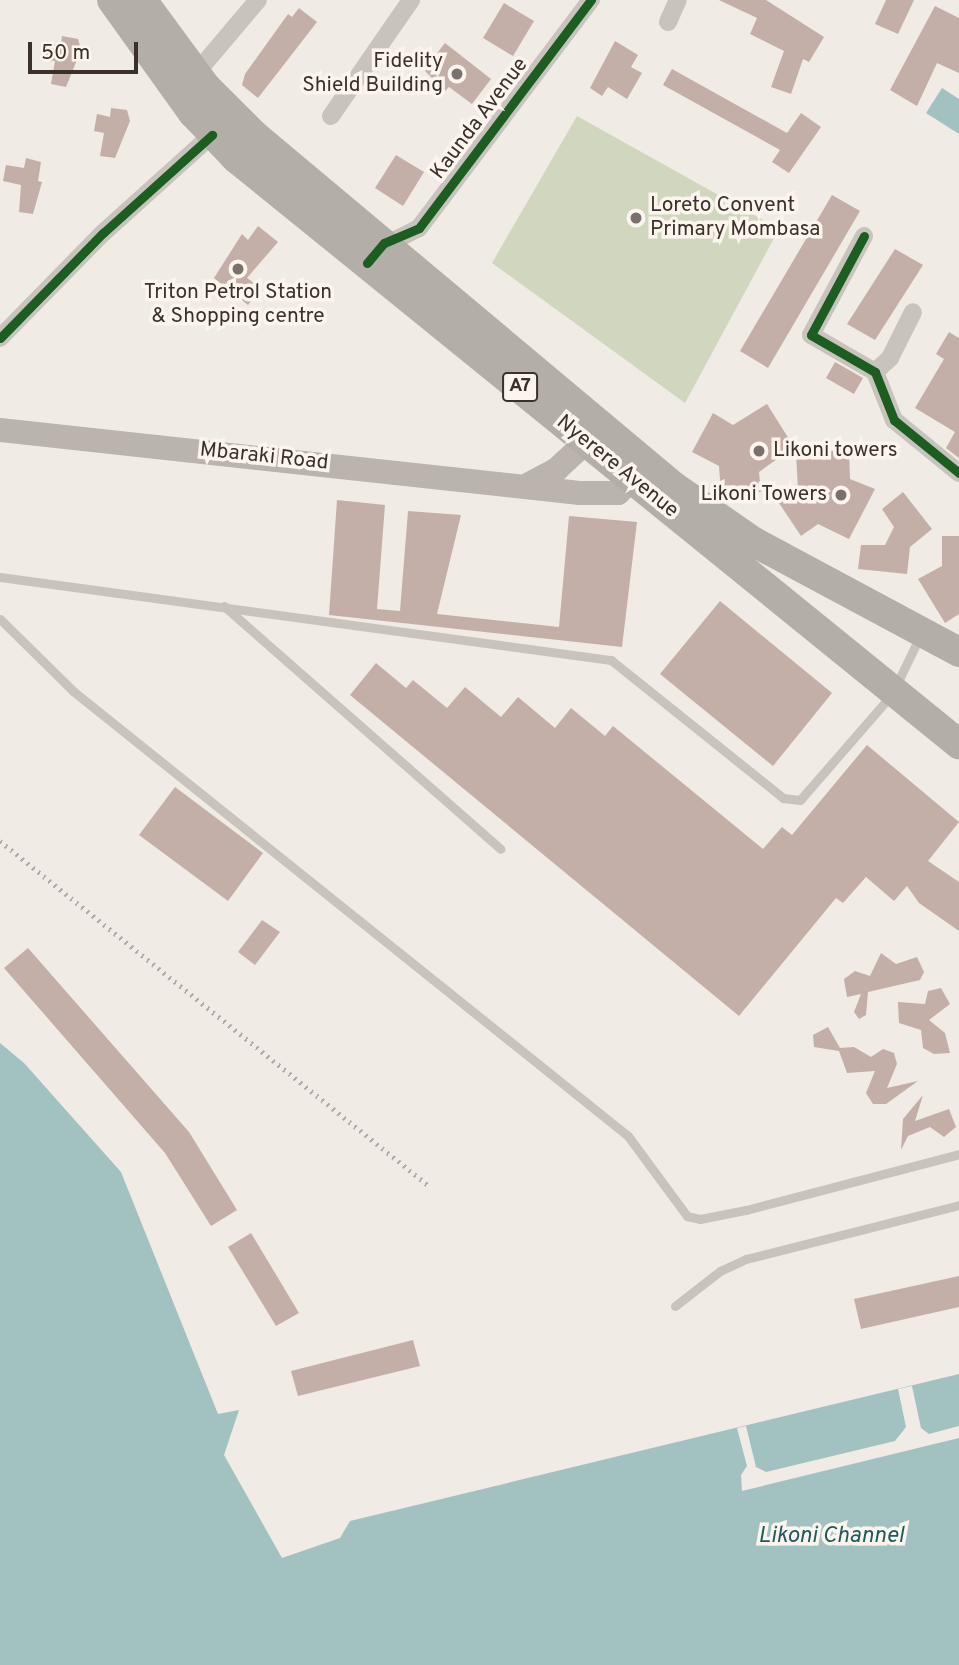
<!DOCTYPE html>
<html>
<head>
<meta charset="utf-8">
<style>
	body { margin:0 }
	#map { position:relative; width:959px; height:1665px; overflow:hidden; background:#f0ebe5; font-family:Overpass,sans-serif }
	div>[style] { position:absolute }
	[style*='--x'] { left:calc(var(--x)*1px); top:calc(var(--y)*1px); width:calc(var(--w)*1px); rotate:calc(var(--a)*1deg) }
	.green>* { inset:0; background:#d1d6bf }
	.water>* { inset:0; background:#a1c2c1 }
	.pier>* { inset:0; background:#f0ebe5 }
	.building>* { inset:0; background:#c3afa7 }
	.service>* { height:9px; margin:-4.5px; padding:0 4.5px; transform-origin:4.5px; border-radius:4.5px; background:#c9c3be }
	.minor>* { height:18px; margin:-9px; padding:0 9px; transform-origin:9px; border-radius:9px; background:#c9c3be }
	.secondary>* { height:24px; margin:-12px; padding:0 12px; transform-origin:12px; border-radius:12px; background:#bab3ae }
	.trunk>* { height:30px; margin:-15px; padding:0 15px; transform-origin:15px; border-radius:15px; background:#b4aea8 }
	.rail>* { height:4.5px; margin-top:-2.25px; transform-origin:0; background:repeating-linear-gradient(90deg,#b1aca8 0 2px,transparent 0 7px) }
	.cycleway>* { height:9px; margin:-4.5px; padding:0 4.5px; transform-origin:4.5px; border-radius:4.5px; background:#1b5e20 }
	.dots>* { width:19px; height:19px; translate:-50% -50%; box-sizing:border-box; border:4px solid #fbf5ee; border-radius:50% }
	span { translate:-50% -50%; white-space:nowrap; text-align:center; line-height:1.15; -webkit-text-stroke:7px #fbf5ee; paint-order:stroke }
	.shield-label span { padding:2px 5px; background:#fbf5ee; border:2px solid; border-radius:5px; -webkit-text-stroke-width:0 }
	.shield-label { font-size:19px; color:#3b302b; font-weight:700 }
	.poi-label { font-size:21px; color:#3b302b }
	.right { translate:-100% -50%; text-align:right }
	.left { translate:0 -50%; text-align:left }
	.street-label { font-size:21px; color:#3b302b }
	.water-label { font-size:23px; color:#1f5a5e; font-style:italic }
	.scale { position:absolute; left:28px; top:42px; width:110px; height:32px; box-sizing:border-box; border:4px solid #3b302b; border-top:0; padding-left:9px; font-size:21px; line-height:24px; white-space:nowrap; color:#3b302b; -webkit-text-stroke:5px #fbf5ee; paint-order:stroke }
</style>
</head>
<body>
<div id="map">
	<div class="green">
		<i style="clip-path:polygon(577px 116px,779px 229px,685px 403px,492px 263px)"></i>
	</div>
	<div class="water">
		<i style="clip-path:polygon(942px 88px,959px 99px,959px 134px,926px 113px)"></i>
		<i style="clip-path:polygon(0 1043px,24px 1063px,121px 1172px,218px 1414px,239px 1410px,224px 1455px,282px 1558px,340px 1538px,350px 1521px,959px 1374px,959px 1665px,0 1665px)"></i>
	</div>
	<div class="pier">
		<i style="clip-path:polygon(912px 1386px,921px 1428px,929px 1434px,959px 1426px,959px 1438px,742px 1491px,741px 1475px,747px 1466px,737px 1428px,746px 1426px,756px 1467px,766px 1472px,895px 1441px,906px 1427px,898px 1389px)"></i>
	</div>
	<div class="building">
		<i style="clip-path:polygon(719px 0,766px 0,824px 37px,809px 62px,803px 59px,791px 94px,771px 87px,784px 51px,750px 34px,757px 18px)"></i>
		<i style="clip-path:polygon(886px 0,914px 0,898px 34px,875px 24px)"></i>
		<i style="clip-path:polygon(504px 3px,534px 21px,513px 56px,483px 38px)"></i>
		<i style="clip-path:polygon(935px 6px,959px 18px,959px 73px,937px 63px,917px 106px,890px 90px)"></i>
		<i style="clip-path:polygon(299px 8px,317px 22px,258px 98px,242px 85px,245px 74px,288px 14px,292px 17px)"></i>
		<i style="clip-path:polygon(62px 36px,78px 39px,81px 50px,66px 87px,51px 84px,55px 61px,45px 60px,48px 43px,61px 45px)"></i>
		<i style="clip-path:polygon(615px 41px,638px 55px,631px 67px,642px 73px,627px 99px,608px 87px,602px 96px,590px 88px)"></i>
		<i style="clip-path:polygon(445px 43px,491px 79px,472px 104px,449px 87px,445px 91px,424px 70px)"></i>
		<i style="clip-path:polygon(672px 69px,787px 133px,801px 113px,821px 127px,789px 173px,772px 162px,780px 150px,663px 85px)"></i>
		<i style="clip-path:polygon(111px 108px,127px 110px,130px 121px,115px 158px,100px 156px,104px 133px,94px 131px,97px 114px,110px 117px)"></i>
		<i style="clip-path:polygon(396px 155px,424px 172px,403px 206px,375px 188px)"></i>
		<i style="clip-path:polygon(26px 158px,41px 162px,38px 181px,42px 182px,33px 214px,19px 212px,21px 185px,3px 181px,6px 165px,24px 168px)"></i>
		<i style="clip-path:polygon(832px 195px,860px 211px,768px 368px,740px 351px)"></i>
		<i style="clip-path:polygon(258px 226px,278px 242px,247px 278px,261px 288px,248px 305px,214px 278px,242px 234px,248px 240px)"></i>
		<i style="clip-path:polygon(895px 249px,923px 265px,875px 340px,847px 324px)"></i>
		<i style="clip-path:polygon(949px 332px,959px 338px,959px 458px,946px 448px,955px 432px,915px 408px,944px 359px,936px 354px)"></i>
		<i style="clip-path:polygon(835px 362px,863px 378px,854px 394px,826px 378px)"></i>
		<i style="clip-path:polygon(767px 404px,794px 447px,759px 472px,761px 492px,721px 494px,719px 466px,692px 452px,713px 413px,733px 425px)"></i>
		<i style="clip-path:polygon(849px 450px,850px 479px,875px 489px,849px 539px,818px 524px,801px 536px,779px 503px,798px 490px,796px 453px)"></i>
		<i style="clip-path:polygon(903px 492px,932px 529px,910px 547px,907px 574px,858px 569px,861px 545px,885px 545px,894px 527px,882px 509px)"></i>
		<i style="clip-path:polygon(337px 500px,385px 505px,377px 609px,400px 611px,408px 511px,461px 515px,437px 614px,559px 627px,569px 516px,637px 522px,622px 647px,329px 615px)"></i>
		<i style="clip-path:polygon(942px 536px,959px 536px,959px 614px,945px 623px,918px 579px,942px 566px)"></i>
		<i style="clip-path:polygon(720px 601px,832px 693px,773px 766px,660px 674px)"></i>
		<i style="clip-path:polygon(376px 663px,406px 688px,413px 680px,447px 708px,465px 687px,501px 717px,518px 697px,555px 728px,571px 708px,605px 736px,613px 726px,763px 849px,782px 827px,792px 835px,867px 745px,959px 822px,928px 861px,959px 882px,959px 931px,919px 903px,907px 886px,894px 901px,866px 877px,843px 903px,836px 898px,739px 1016px,350px 695px)"></i>
		<i style="clip-path:polygon(175px 787px,263px 853px,228px 901px,139px 835px)"></i>
		<i style="clip-path:polygon(262px 920px,280px 932px,255px 965px,238px 952px)"></i>
		<i style="clip-path:polygon(28px 948px,189px 1132px,237px 1210px,211px 1226px,165px 1153px,4px 968px)"></i>
		<i style="clip-path:polygon(881px 953px,896px 964px,917px 957px,924px 972px,920px 980px,868px 992px,866px 1015px,859px 1019px,854px 1012px,861px 994px,847px 997px,844px 979px,855px 971px,870px 976px)"></i>
		<i style="clip-path:polygon(941px 988px,950px 1004px,929px 1020px,945px 1033px,950px 1053px,934px 1054px,923px 1048px,921px 1030px,899px 1023px,898px 1002px,925px 1004px,928px 991px)"></i>
		<i style="clip-path:polygon(828px 1027px,840px 1048px,854px 1047px,871px 1057px,883px 1049px,894px 1053px,897px 1064px,887px 1088px,918px 1081px,886px 1104px,873px 1104px,866px 1093px,875px 1071px,847px 1073px,839px 1051px,814px 1047px,813px 1035px)"></i>
		<i style="clip-path:polygon(923px 1095px,915px 1121px,949px 1109px,956px 1127px,944px 1137px,930px 1127px,908px 1136px,901px 1150px,903px 1119px)"></i>
		<i style="clip-path:polygon(251px 1233px,299px 1313px,276px 1326px,228px 1247px)"></i>
		<i style="clip-path:polygon(959px 1276px,959px 1307px,861px 1329px,854px 1299px)"></i>
		<i style="clip-path:polygon(413px 1340px,420px 1366px,298px 1396px,291px 1371px)"></i>
	</div>
	<div class="service">
		<i style="--x:0;--y:577;--w:617;--a:7.74"></i>
		<i style="--x:611;--y:660;--w:221;--a:38.7"></i>
		<i style="--x:783;--y:798;--w:17;--a:7"></i>
		<i style="--x:800;--y:800;--w:140;--a:-49"></i>
		<i style="--x:892;--y:694;--w:62;--a:-64.3"></i>
		<i style="--x:224;--y:606;--w:368;--a:41.3"></i>
		<i style="--x:0;--y:619;--w:103;--a:44.6"></i>
		<i style="--x:73;--y:691;--w:711;--a:38.72"></i>
		<i style="--x:628;--y:1136;--w:99;--a:53.6"></i>
		<i style="--x:687;--y:1216;--w:13;--a:13"></i>
		<i style="--x:700;--y:1219;--w:47;--a:-11.1"></i>
		<i style="--x:746;--y:1210;--w:220;--a:-14.7"></i>
		<i style="--x:675;--y:1306;--w:57;--a:-37.9"></i>
		<i style="--x:720;--y:1271;--w:29;--a:-25"></i>
		<i style="--x:746;--y:1259;--w:220;--a:-14.2"></i>
	</div>
	<div class="minor">
		<i style="--x:668;--y:22;--w:24;--a:-66"></i>
		<i style="--x:192;--y:78;--w:102;--a:-49.8"></i>
		<i style="--x:331;--y:116;--w:141;--a:-55.4"></i>
		<i style="--x:864;--y:236;--w:112;--a:118.2"></i>
		<i style="--x:811;--y:335;--w:74;--a:30"></i>
		<i style="--x:875;--y:372;--w:52;--a:68.4"></i>
		<i style="--x:894;--y:420;--w:84;--a:39.2"></i>
		<i style="--x:381;--y:247;--w:42;--a:-26.6"></i>
		<i style="--x:419;--y:228;--w:286;--a:-53"></i>
		<i style="--x:0;--y:338;--w:147;--a:-45.6"></i>
		<i style="--x:103;--y:233;--w:147;--a:-42"></i>
		<i style="--x:875;--y:372;--w:21;--a:-43"></i>
		<i style="--x:890;--y:358;--w:51;--a:-63.4"></i>
	</div>
	<div class="secondary">
		<i style="--x:0;--y:430;--w:583;--a:6.2"></i>
		<i style="--x:580;--y:493;--w:38;--a:0"></i>
		<i style="--x:618;--y:493;--w:39;--a:-44"></i>
		<i style="--x:529;--y:484;--w:32;--a:-28"></i>
		<i style="--x:557;--y:469;--w:59;--a:-42.9"></i>
	</div>
	<div class="trunk">
		<i style="--x:112;--y:0;--w:139;--a:54.4"></i>
		<i style="--x:193;--y:113;--w:62;--a:46.3"></i>
		<i style="--x:236;--y:158;--w:931;--a:39.03"></i>
		<i style="--x:142;--y:0;--w:108;--a:53.7"></i>
		<i style="--x:206;--y:87;--w:68;--a:45"></i>
		<i style="--x:254;--y:135;--w:547;--a:39.95"></i>
		<i style="--x:673;--y:486;--w:98;--a:34.7"></i>
		<i style="--x:754;--y:542;--w:233;--a:28.2"></i>
	</div>
	<div class="rail">
		<i style="--x:0;--y:841;--w:549;--a:38.79"></i>
	</div>
	<div class="cycleway">
		<i style="--x:864;--y:236;--w:112;--a:118.2"></i>
		<i style="--x:811;--y:335;--w:74;--a:30"></i>
		<i style="--x:875;--y:372;--w:52;--a:68.4"></i>
		<i style="--x:894;--y:420;--w:84;--a:39.2"></i>
		<i style="--x:367;--y:263;--w:26;--a:-50"></i>
		<i style="--x:384;--y:243;--w:38;--a:-23"></i>
		<i style="--x:419;--y:228;--w:286;--a:-53"></i>
		<i style="--x:0;--y:338;--w:147;--a:-45.6"></i>
		<i style="--x:103;--y:233;--w:147;--a:-42"></i>
	</div>
	<div class="dots">
		<i style="left:457px;top:74px;background:#7a716c"></i>
		<i style="left:636px;top:218px;background:#7a716c"></i>
		<i style="left:238px;top:269px;background:#7a716c"></i>
		<i style="left:759px;top:451px;background:#7a716c"></i>
		<i style="left:841px;top:495px;background:#7a716c"></i>
	</div>
	<div class="shield-label">
		<span style="left:520px;top:387px">A7</span>
	</div>
	<div class="poi-label">
		<span class="right" style="left:443px;top:74px">Fidelity<br>Shield Building</span>
		<span class="left" style="left:650px;top:218px">Loreto Convent<br>Primary Mombasa</span>
		<span style="left:238px;top:305px">Triton Petrol Station<br>&amp; Shopping centre</span>
		<span class="left" style="left:773px;top:451px">Likoni towers</span>
		<span class="right" style="left:827px;top:495px">Likoni Towers</span>
	</div>
	<div class="street-label">
		<span style="left:480px;top:119px;rotate:-53deg">Kaunda Avenue</span>
		<span style="left:264px;top:457px;rotate:6deg">Mbaraki Road</span>
		<span style="left:617px;top:467px;rotate:39deg">Nyerere Avenue</span>
	</div>
	<div class="water-label">
		<span style="left:831px;top:1537px">Likoni Channel</span>
	</div>
	<div class="scale">50 m</div>
</div>
</body>
</html>
